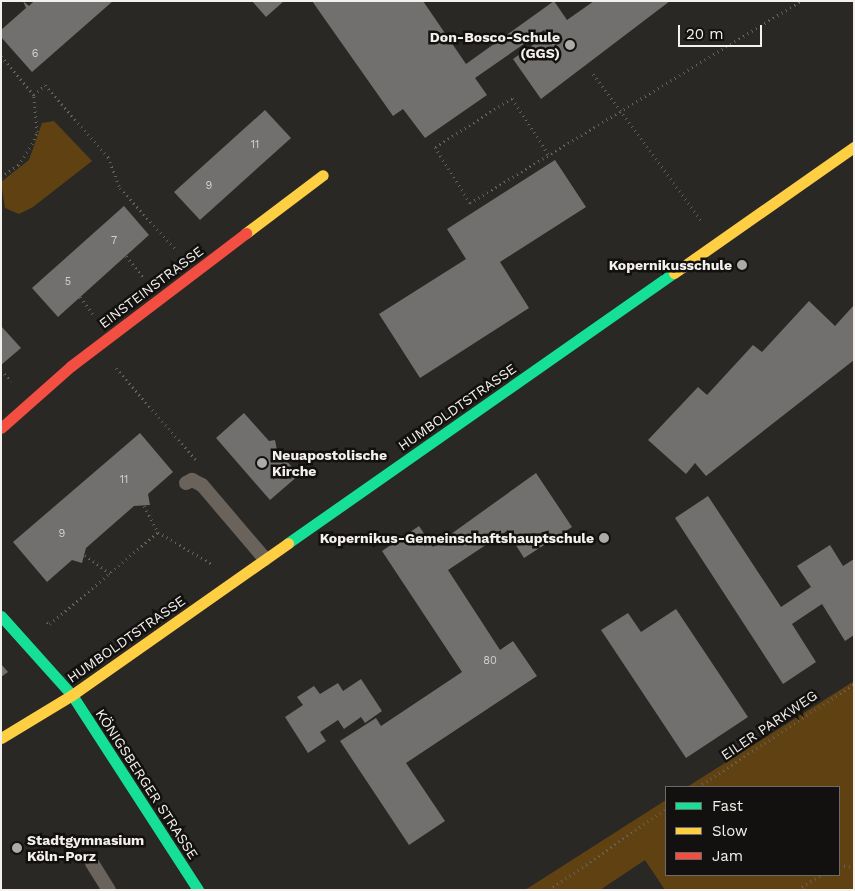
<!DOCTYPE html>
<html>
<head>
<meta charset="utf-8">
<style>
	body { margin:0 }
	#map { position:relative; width:855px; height:891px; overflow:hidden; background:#2a2825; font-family:"Work Sans",sans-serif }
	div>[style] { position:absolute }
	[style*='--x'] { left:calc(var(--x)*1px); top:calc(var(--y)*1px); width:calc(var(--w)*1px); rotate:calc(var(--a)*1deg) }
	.green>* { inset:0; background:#604112 }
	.building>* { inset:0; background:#72706e }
	.path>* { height:3px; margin-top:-1.5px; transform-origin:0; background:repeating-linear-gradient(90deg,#67625c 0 1px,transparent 0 5px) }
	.lane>* { height:14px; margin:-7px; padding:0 7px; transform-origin:7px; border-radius:7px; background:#6a635b }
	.fast>* { height:11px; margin:-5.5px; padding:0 5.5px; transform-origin:5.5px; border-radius:5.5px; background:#16e098 }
	.slow>* { height:11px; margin:-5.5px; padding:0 5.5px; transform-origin:5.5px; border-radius:5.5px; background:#ffcf43 }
	.jam>* { height:11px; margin:-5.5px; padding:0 5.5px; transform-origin:5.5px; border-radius:5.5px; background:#f24e42 }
	.dots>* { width:14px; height:14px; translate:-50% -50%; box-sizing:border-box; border:2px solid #13110f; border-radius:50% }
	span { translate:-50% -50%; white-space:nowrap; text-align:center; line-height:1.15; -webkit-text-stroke:5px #13110f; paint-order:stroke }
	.number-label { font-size:11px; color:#d3d0cd }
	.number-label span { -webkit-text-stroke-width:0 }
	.poi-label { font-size:14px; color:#f3f0ed; font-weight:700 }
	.right { translate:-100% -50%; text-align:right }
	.left { translate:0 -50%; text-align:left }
	.street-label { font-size:14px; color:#f3f0ed }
	.frame { position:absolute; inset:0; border:2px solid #f3f0ed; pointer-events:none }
	.legend { position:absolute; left:665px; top:786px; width:175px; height:90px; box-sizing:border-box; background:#13110f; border:1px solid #6d6a68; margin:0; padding:6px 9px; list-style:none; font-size:15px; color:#f3f0ed }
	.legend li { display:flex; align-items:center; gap:10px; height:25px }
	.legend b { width:25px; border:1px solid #6d6a68 }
	.scale { position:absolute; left:678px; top:25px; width:84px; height:22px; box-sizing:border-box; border:2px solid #f3f0ed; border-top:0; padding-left:6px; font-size:15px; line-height:18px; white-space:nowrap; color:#f3f0ed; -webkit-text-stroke:4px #13110f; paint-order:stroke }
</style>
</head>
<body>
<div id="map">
	<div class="green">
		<i style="clip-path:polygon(54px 121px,92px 161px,33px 207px,19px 214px,5px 208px,1px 182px,29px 160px,42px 123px)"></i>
		<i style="clip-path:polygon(854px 681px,854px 890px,665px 890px,645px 860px,600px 890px,525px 890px,666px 800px,666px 875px,839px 875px,839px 787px,687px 787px)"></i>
	</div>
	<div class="building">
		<i style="clip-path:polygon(23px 1px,29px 6px,34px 1px,113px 1px,32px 72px,1px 37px,1px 30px,26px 8px)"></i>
		<i style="clip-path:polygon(252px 1px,284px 1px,266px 17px)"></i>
		<i style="clip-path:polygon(312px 1px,423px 1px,466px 64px,554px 1px,567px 20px,594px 1px,670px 1px,541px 99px,513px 59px,547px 35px,544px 30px,475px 78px,487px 95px,425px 138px,403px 109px,393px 116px)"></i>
		<i style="clip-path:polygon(265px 110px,291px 138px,200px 220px,174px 192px)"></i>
		<i style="clip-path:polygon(555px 160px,586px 207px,500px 262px,529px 308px,420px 378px,379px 314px,466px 259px,447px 229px)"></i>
		<i style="clip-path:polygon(124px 206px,149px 235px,58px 317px,32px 288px)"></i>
		<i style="clip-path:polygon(809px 301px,835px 326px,854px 305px,854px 360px,706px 476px,695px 463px,686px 474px,648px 440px,698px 387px,707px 395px,753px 345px,762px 352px)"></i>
		<i style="clip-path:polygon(1px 326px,21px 348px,1px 365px)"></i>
		<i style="clip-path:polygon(244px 413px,269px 441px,275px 440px,277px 450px,299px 475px,270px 500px,216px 438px)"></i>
		<i style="clip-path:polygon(140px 433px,173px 472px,148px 494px,150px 505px,134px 506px,86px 548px,82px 563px,72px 560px,47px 582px,13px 542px)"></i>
		<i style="clip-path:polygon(536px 473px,572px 527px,524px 558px,507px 531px,448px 570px,500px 650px,513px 641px,537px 676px,406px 763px,445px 821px,409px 845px,340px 741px,376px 718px,381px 726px,462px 672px,382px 551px,419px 526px,433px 547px)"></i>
		<i style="clip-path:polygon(708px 496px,781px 607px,811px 587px,797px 566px,830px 545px,843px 566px,854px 559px,854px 635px,845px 641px,822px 604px,792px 624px,816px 662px,783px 684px,675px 518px)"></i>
		<i style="clip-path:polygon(676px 609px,748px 717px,686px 758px,601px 630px,628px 613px,641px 632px)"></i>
		<i style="clip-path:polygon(1px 664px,8px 672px,1px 677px)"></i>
		<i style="clip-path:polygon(361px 679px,382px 711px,365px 723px,361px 717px,344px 729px,338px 720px,320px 732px,326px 741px,308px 753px,285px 717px,303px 705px,297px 697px,314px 686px,320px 694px,338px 683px,343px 691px)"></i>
	</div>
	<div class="path">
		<i style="--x:1;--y:56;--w:51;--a:49.8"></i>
		<i style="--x:593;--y:74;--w:182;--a:53.5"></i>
		<i style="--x:548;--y:154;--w:67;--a:-122.7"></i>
		<i style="--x:512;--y:98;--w:91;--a:147.5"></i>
		<i style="--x:435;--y:147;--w:66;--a:58"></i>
		<i style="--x:470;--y:203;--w:388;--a:-31.4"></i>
		<i style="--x:1;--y:177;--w:21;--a:-35"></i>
		<i style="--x:18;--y:165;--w:25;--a:-56"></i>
		<i style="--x:32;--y:144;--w:13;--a:-67"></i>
		<i style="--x:37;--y:132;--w:37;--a:-95"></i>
		<i style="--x:34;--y:95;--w:15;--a:-42"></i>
		<i style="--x:45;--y:85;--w:96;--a:48.8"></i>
		<i style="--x:108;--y:157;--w:33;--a:69"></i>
		<i style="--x:120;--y:188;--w:85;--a:47.9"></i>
		<i style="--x:126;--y:256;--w:27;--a:51"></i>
		<i style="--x:80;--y:297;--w:21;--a:53"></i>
		<i style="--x:116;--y:368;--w:121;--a:49"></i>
		<i style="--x:1;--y:370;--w:15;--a:48"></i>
		<i style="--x:144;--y:506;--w:30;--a:62"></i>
		<i style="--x:85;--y:555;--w:31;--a:36"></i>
		<i style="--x:47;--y:622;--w:4;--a:34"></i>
		<i style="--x:50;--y:624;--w:142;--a:-40.4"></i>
		<i style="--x:158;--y:532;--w:63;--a:30.7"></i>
		<i style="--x:698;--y:787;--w:187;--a:-33.4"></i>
		<i style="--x:839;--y:865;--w:15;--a:8"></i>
		<i style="--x:549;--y:890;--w:142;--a:-34.7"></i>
		<i style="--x:798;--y:890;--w:27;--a:-34"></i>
	</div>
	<div class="lane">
		<i style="--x:186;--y:483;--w:7;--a:-27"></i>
		<i style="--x:192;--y:480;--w:11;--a:27"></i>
		<i style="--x:202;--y:485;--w:97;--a:49.6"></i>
		<i style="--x:92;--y:863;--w:32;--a:58"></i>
	</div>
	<div class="fast">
		<i style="--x:288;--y:543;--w:471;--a:-35"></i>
		<i style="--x:1;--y:616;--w:106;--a:48.1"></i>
		<i style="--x:72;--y:695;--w:232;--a:57.1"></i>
	</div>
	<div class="slow">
		<i style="--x:246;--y:233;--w:96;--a:-37"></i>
		<i style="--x:674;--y:273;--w:220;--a:-35"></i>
		<i style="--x:1;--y:738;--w:83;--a:-31.2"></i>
		<i style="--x:72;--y:695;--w:264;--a:-35.1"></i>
	</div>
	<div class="jam">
		<i style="--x:1;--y:428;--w:94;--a:-41.5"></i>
		<i style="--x:71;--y:366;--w:220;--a:-37.2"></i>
	</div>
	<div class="dots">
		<i style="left:570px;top:45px;background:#adaaa7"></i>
		<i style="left:742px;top:265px;background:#adaaa7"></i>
		<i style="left:262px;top:463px;background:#adaaa7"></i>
		<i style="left:604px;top:538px;background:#adaaa7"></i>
		<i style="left:17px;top:848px;background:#adaaa7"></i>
	</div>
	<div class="number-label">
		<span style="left:35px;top:54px">6</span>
		<span style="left:255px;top:145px">11</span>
		<span style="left:209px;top:186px">9</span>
		<span style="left:114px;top:241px">7</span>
		<span style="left:68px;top:282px">5</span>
		<span style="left:124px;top:480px">11</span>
		<span style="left:62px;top:534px">9</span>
		<span style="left:490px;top:661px">80</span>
	</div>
	<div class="poi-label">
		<span class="right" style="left:560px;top:45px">Don-Bosco-Schule<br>(GGS)</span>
		<span class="right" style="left:732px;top:265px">Kopernikusschule</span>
		<span class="left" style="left:272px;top:463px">Neuapostolische<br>Kirche</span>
		<span class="right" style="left:594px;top:538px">Kopernikus-Gemeinschaftshauptschule</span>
		<span class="left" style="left:27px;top:848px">Stadtgymnasium<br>Köln-Porz</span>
	</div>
	<div class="street-label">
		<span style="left:151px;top:287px;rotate:-37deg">EINSTEINSTRASSE</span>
		<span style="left:457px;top:407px;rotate:-35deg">HUMBOLDTSTRASSE</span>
		<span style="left:126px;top:639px;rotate:-35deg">HUMBOLDTSTRASSE</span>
		<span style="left:769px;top:725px;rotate:-34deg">EILER PARKWEG</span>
		<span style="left:147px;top:784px;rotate:57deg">KÖNIGSBERGER STRASSE</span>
	</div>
	<div class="frame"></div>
	<ul class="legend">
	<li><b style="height:6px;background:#16e098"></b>Fast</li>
	<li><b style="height:6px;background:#ffcf43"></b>Slow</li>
	<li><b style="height:6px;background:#f24e42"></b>Jam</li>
	</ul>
	<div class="scale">20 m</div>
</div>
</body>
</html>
